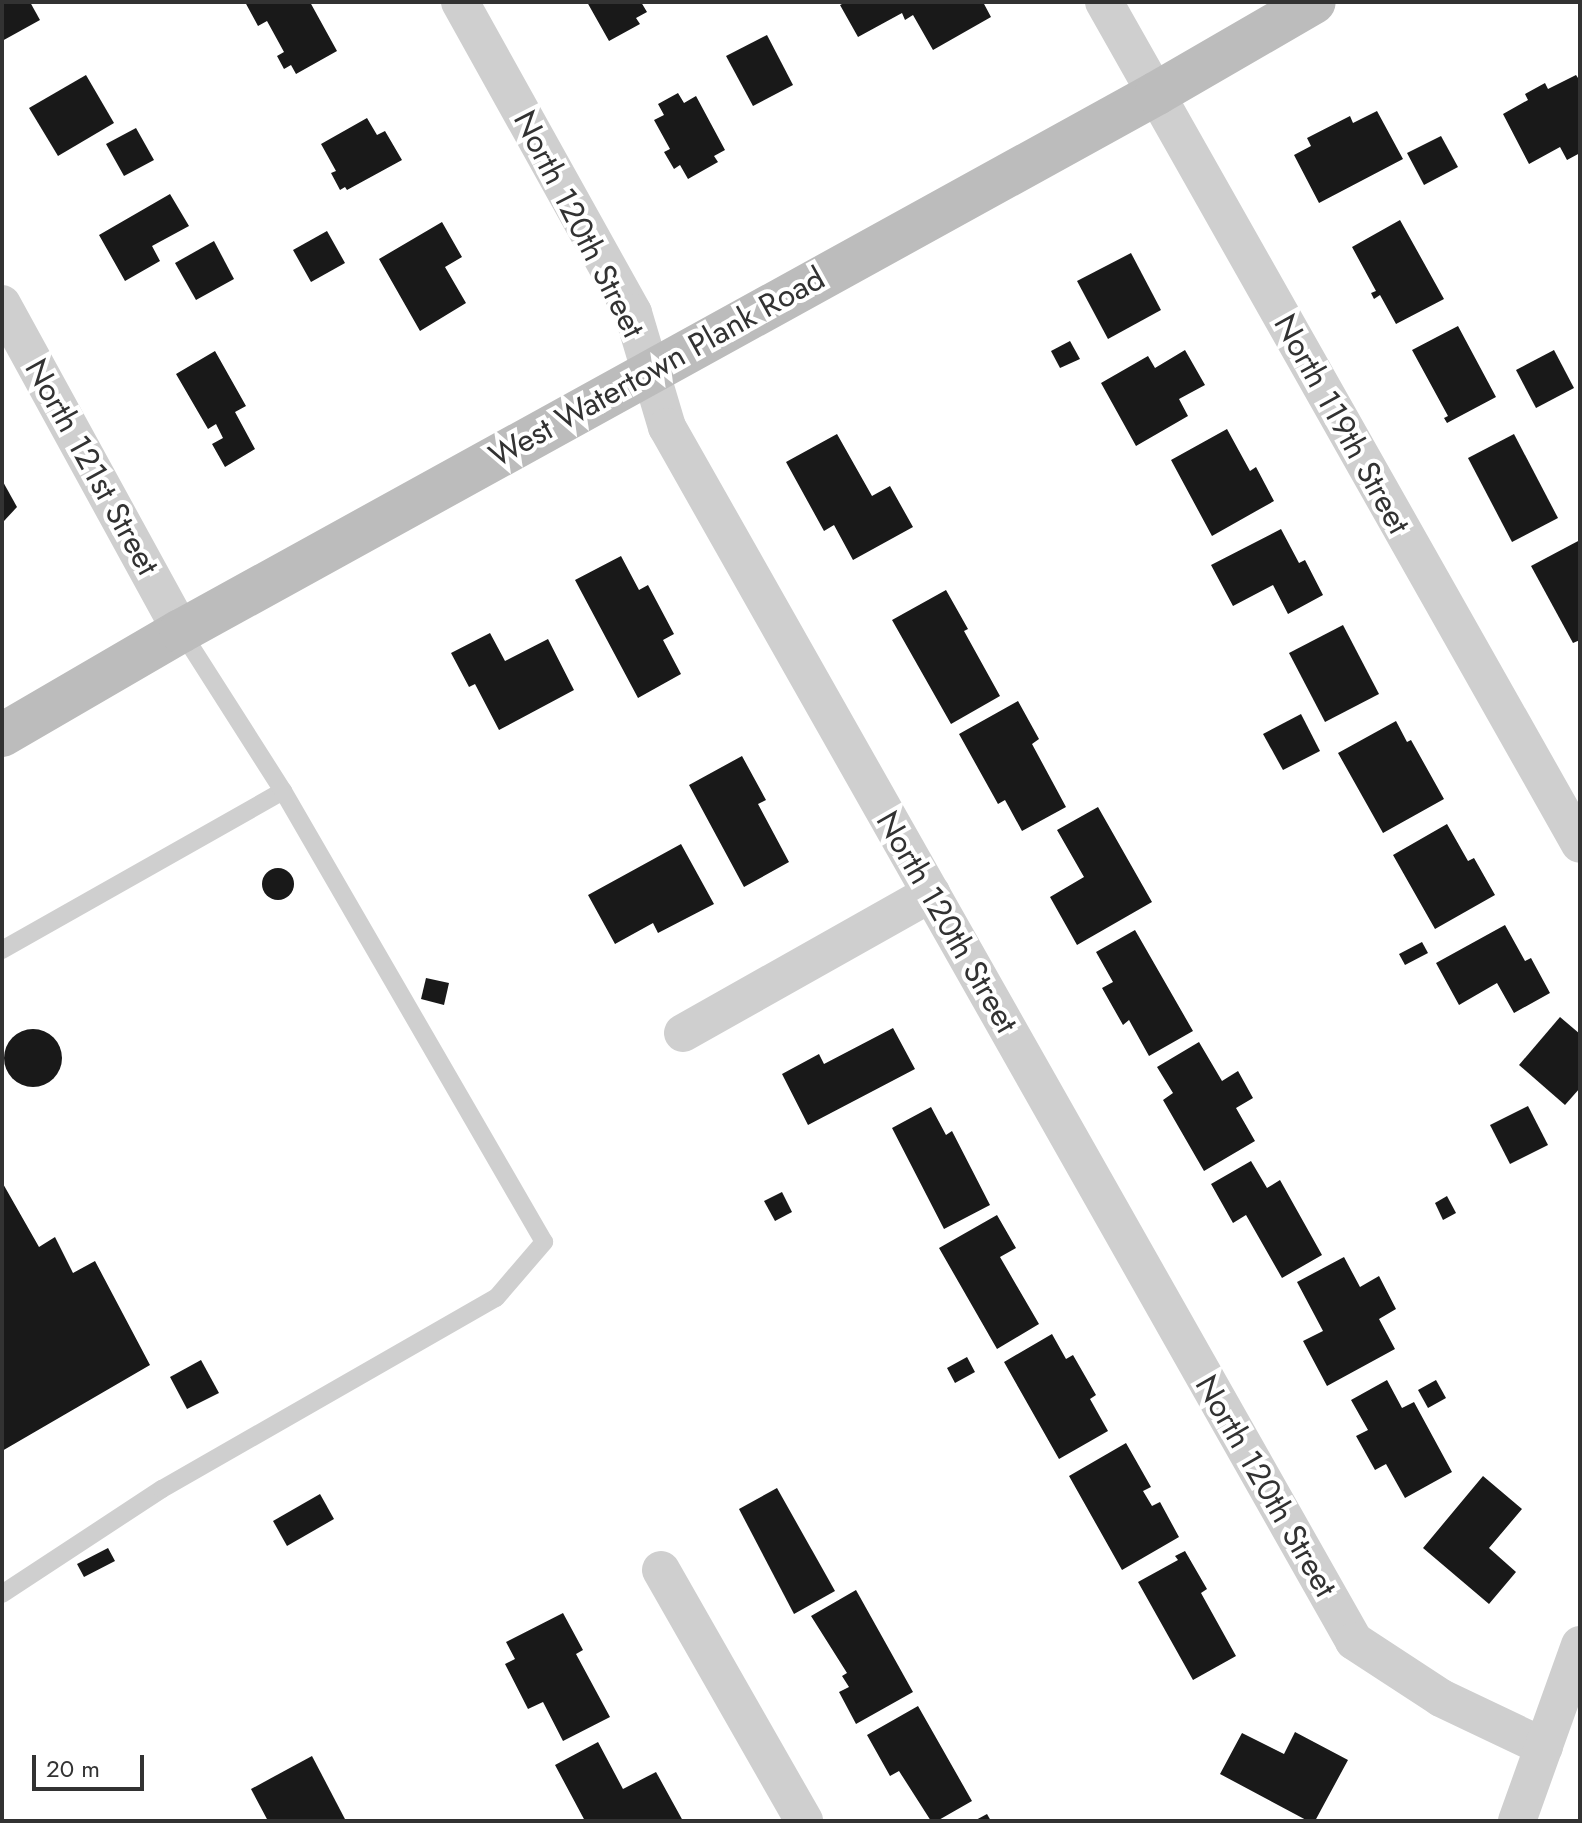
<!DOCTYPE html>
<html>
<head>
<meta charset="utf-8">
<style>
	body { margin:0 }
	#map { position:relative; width:1582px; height:1823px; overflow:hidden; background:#fff; font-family:Jost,sans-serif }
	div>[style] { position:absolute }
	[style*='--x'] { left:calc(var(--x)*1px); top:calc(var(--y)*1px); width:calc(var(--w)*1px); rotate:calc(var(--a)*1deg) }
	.building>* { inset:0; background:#191919 }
	.round { border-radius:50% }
	.lane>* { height:18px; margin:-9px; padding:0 9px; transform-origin:9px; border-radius:9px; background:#cfcfcf }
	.street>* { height:38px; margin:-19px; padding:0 19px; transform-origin:19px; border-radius:19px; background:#cfcfcf }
	.secondary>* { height:44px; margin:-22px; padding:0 22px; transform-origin:22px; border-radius:22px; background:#bcbcbc }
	span { translate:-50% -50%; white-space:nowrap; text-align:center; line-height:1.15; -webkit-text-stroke:8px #fff; paint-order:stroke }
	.street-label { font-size:32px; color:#323232 }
	.frame { position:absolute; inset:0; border:4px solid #323232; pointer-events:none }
	.scale { position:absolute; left:32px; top:1755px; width:112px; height:36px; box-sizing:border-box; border:4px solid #323232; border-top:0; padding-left:10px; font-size:24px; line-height:28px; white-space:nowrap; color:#323232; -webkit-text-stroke:6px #fff; paint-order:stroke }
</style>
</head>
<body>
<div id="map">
	<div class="building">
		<i style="clip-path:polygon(2px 2px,30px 2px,40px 20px,2px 41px)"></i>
		<i style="clip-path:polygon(245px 2px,310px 2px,337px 51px,296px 74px,291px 65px,284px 69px,277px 56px,284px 52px,267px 21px,258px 26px)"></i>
		<i style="clip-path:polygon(587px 2px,641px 2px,647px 12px,636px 18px,640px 24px,609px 41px)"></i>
		<i style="clip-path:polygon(846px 2px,983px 2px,991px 17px,933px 50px,913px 15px,905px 20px,902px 13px,858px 37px,840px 5px)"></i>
		<i style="clip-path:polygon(767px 35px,793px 85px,753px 106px,726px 56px)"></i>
		<i style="clip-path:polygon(86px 75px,114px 123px,58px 156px,29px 108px)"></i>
		<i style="clip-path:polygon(1576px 75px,1580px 81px,1580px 153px,1567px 160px,1560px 147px,1529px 164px,1503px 114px,1528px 100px,1525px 94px,1545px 83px,1548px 89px)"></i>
		<i style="clip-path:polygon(678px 93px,684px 103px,696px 96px,725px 150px,714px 156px,718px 162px,688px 179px,680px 165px,674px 169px,664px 152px,670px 149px,654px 120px,664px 115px,658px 104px)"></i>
		<i style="clip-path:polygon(1377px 111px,1403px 159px,1319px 203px,1294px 155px,1311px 146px,1307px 138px,1350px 116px,1353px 123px)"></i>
		<i style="clip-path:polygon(367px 118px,377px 135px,385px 131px,402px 160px,347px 190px,345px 187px,340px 190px,331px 173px,336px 171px,321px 144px)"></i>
		<i style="clip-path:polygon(136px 128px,154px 160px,124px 176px,106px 144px)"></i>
		<i style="clip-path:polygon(1441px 136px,1458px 167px,1424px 185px,1407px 153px)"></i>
		<i style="clip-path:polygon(170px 194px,189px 226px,152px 246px,160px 261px,125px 281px,99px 235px)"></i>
		<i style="clip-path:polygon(1400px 220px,1444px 299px,1396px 324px,1380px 295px,1374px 299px,1371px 293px,1376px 291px,1352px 247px)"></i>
		<i style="clip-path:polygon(442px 222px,462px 257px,445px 267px,466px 303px,420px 331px,379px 259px)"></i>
		<i style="clip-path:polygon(327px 231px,345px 263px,311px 282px,293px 250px)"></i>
		<i style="clip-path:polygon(214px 241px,234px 279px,196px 300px,175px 263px)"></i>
		<i style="clip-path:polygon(1131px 253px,1161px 310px,1108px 339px,1077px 281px)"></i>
		<i style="clip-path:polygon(1458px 326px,1496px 397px,1447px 423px,1444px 418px,1448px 416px,1412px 350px)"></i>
		<i style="clip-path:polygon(1070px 341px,1080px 359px,1060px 368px,1051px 351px)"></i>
		<i style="clip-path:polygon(1185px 350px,1205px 385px,1179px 399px,1188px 416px,1136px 446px,1101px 383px,1148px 356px,1155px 368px)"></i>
		<i style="clip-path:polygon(1554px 350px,1574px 388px,1536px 408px,1516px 370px)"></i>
		<i style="clip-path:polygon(215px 351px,246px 406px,235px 412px,255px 449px,225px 467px,212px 444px,223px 438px,216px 424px,208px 429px,176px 374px)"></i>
		<i style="clip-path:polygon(1227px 429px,1250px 471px,1256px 467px,1274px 501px,1212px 536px,1171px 460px)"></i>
		<i style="clip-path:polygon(837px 434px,872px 496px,890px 486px,913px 527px,853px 560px,834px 525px,824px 531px,786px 462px)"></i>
		<i style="clip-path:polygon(1514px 434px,1558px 518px,1512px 542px,1468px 458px)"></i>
		<i style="clip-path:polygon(2px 480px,17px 507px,4px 521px,2px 520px)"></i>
		<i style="clip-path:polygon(1281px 529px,1299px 563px,1305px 560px,1323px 595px,1288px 614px,1273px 585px,1233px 606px,1211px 565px)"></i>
		<i style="clip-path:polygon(1580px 540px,1580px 640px,1573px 643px,1531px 566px)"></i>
		<i style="clip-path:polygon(621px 556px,639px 590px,648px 585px,674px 634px,663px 640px,681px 674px,638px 698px,575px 580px)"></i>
		<i style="clip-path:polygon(946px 590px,968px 629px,964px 631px,1000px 696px,951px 724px,892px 620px)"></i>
		<i style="clip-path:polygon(1343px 625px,1379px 694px,1325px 722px,1289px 653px)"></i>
		<i style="clip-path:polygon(490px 633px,505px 661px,548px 639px,574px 690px,499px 730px,475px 684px,469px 687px,451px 653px)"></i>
		<i style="clip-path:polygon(1018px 701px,1039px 739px,1032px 744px,1066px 807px,1022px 831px,1005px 800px,998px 804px,959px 734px)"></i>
		<i style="clip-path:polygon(1301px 714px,1320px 751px,1283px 770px,1263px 734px)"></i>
		<i style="clip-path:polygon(1396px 721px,1407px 742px,1411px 740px,1444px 799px,1383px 833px,1338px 753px)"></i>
		<i style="clip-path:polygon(742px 756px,766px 800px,758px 804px,789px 862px,744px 887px,689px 785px)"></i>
		<i style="clip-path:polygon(1098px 807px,1152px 902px,1077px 945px,1050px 897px,1084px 877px,1057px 830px)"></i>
		<i style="clip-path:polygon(1447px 824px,1468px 861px,1474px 858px,1495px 895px,1435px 929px,1393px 855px)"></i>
		<i style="clip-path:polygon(681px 844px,714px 904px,658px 933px,653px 923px,615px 944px,588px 895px)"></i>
		<i class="round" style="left:262px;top:868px;width:32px;height:32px"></i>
		<i style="clip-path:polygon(1505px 925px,1525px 961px,1531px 958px,1550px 993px,1514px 1013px,1497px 983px,1459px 1005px,1436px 963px)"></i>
		<i style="clip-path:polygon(1135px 930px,1193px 1031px,1149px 1056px,1129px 1020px,1123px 1025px,1102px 988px,1113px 982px,1096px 952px)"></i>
		<i style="clip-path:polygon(1422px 942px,1428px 953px,1405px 965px,1399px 954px)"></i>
		<i style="clip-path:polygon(426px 978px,449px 983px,444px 1005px,421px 999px)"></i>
		<i style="clip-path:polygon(1560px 1017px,1580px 1034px,1580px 1088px,1565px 1105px,1519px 1065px)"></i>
		<i style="clip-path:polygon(893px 1028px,915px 1069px,808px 1125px,782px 1074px,819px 1054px,824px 1064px)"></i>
		<i class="round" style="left:4px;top:1029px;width:58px;height:58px"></i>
		<i style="clip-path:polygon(1199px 1042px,1222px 1081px,1238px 1071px,1253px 1098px,1236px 1108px,1255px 1141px,1204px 1171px,1163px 1100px,1173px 1093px,1157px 1067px)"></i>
		<i style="clip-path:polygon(1528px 1106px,1548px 1145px,1510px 1164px,1490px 1125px)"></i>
		<i style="clip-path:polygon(931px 1107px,946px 1135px,952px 1131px,990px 1205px,944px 1229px,892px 1128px)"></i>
		<i style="clip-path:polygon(1251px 1161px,1267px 1188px,1280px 1180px,1322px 1255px,1282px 1278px,1246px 1215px,1233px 1223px,1211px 1184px)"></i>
		<i style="clip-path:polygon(2px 1182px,39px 1247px,55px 1237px,73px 1273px,95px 1261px,150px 1365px,2px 1451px)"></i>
		<i style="clip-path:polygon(782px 1192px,792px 1212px,775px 1221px,764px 1201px)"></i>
		<i style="clip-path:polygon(1447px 1196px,1456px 1213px,1443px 1220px,1435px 1203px)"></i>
		<i style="clip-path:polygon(997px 1215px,1016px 1248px,1000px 1257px,1039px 1324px,997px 1349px,939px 1248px)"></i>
		<i style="clip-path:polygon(1344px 1257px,1360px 1287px,1379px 1276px,1396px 1309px,1379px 1319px,1395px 1349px,1327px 1386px,1303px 1341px,1323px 1331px,1297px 1282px)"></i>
		<i style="clip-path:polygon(1052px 1334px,1066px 1359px,1073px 1355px,1096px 1395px,1090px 1399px,1108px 1431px,1059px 1459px,1004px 1362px)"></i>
		<i style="clip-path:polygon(967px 1357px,975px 1372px,955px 1383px,947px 1368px)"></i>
		<i style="clip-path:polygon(201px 1360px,219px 1393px,187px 1409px,170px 1377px)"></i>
		<i style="clip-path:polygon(1387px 1380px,1402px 1408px,1414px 1402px,1452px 1472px,1405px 1498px,1386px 1464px,1375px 1470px,1356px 1436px,1368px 1430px,1351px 1400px)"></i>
		<i style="clip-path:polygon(1436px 1380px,1446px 1398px,1428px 1408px,1418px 1390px)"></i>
		<i style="clip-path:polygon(1126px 1443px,1151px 1487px,1143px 1491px,1152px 1506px,1160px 1502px,1179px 1537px,1122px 1570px,1069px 1476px)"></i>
		<i style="clip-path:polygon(1483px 1476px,1522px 1509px,1489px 1548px,1516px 1572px,1489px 1604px,1423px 1548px)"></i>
		<i style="clip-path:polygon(777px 1488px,835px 1591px,794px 1614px,739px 1509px)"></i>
		<i style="clip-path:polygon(320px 1494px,334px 1519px,287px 1546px,273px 1521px)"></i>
		<i style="clip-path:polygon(108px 1548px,115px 1561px,84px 1577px,77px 1564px)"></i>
		<i style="clip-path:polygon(1185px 1551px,1207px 1589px,1201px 1593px,1236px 1656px,1193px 1680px,1138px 1582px,1178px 1560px,1175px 1556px)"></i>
		<i style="clip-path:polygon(856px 1590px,913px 1692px,856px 1724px,839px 1692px,849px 1687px,842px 1676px,847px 1673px,811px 1616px)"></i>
		<i style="clip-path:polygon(563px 1613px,583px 1650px,576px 1654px,610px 1717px,563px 1741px,543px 1702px,528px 1709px,505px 1664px,515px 1659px,506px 1642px)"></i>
		<i style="clip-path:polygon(918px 1706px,972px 1801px,937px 1821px,931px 1821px,899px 1771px,890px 1776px,867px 1735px)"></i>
		<i style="clip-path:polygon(1295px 1732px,1348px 1760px,1315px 1821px,1308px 1821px,1220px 1774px,1242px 1733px,1284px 1754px)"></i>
		<i style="clip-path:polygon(598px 1742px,623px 1789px,656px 1772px,683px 1821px,585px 1821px,555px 1765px)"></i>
		<i style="clip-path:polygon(312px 1756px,346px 1821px,268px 1821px,251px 1789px)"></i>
		<i style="clip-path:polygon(987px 1814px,991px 1821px,974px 1821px)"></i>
	</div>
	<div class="lane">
		<i style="--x:2;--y:950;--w:323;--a:-29.5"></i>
		<i style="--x:283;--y:791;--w:190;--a:-122.5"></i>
		<i style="--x:2;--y:1594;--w:191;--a:-33.3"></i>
		<i style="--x:162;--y:1489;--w:385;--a:-29.8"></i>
		<i style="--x:496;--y:1298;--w:74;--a:-49.4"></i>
		<i style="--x:544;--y:1242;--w:521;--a:-120.06"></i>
	</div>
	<div class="street">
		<i style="--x:460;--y:2;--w:356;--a:60.9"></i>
		<i style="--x:633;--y:313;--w:119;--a:73.4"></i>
		<i style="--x:667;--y:427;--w:1395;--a:60.49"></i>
		<i style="--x:1354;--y:1641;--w:104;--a:33.2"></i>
		<i style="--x:1441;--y:1698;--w:114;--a:25.4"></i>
		<i style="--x:1104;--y:2;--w:967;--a:60.52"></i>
		<i style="--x:2;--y:304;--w:373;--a:61.3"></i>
		<i style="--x:683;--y:1033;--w:285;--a:-29.4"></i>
		<i style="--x:661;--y:1570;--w:289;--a:60.3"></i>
		<i style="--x:1517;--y:1821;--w:187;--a:-70.3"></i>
	</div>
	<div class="secondary">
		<i style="--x:2;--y:735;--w:207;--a:-30.2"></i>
		<i style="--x:181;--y:631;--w:1114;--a:-28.86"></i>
		<i style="--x:1157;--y:93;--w:181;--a:-30.1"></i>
	</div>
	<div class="street-label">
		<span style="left:579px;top:224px;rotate:63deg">North 120th Street</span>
		<span style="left:657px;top:367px;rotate:-29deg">West Watertown Plank Road</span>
		<span style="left:1342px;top:424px;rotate:61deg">North 119th Street</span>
		<span style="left:92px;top:467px;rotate:61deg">North 121st Street</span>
		<span style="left:947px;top:922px;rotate:60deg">North 120th Street</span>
		<span style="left:1266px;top:1486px;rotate:60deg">North 120th Street</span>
	</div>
	<div class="frame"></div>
	<div class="scale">20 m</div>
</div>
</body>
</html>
